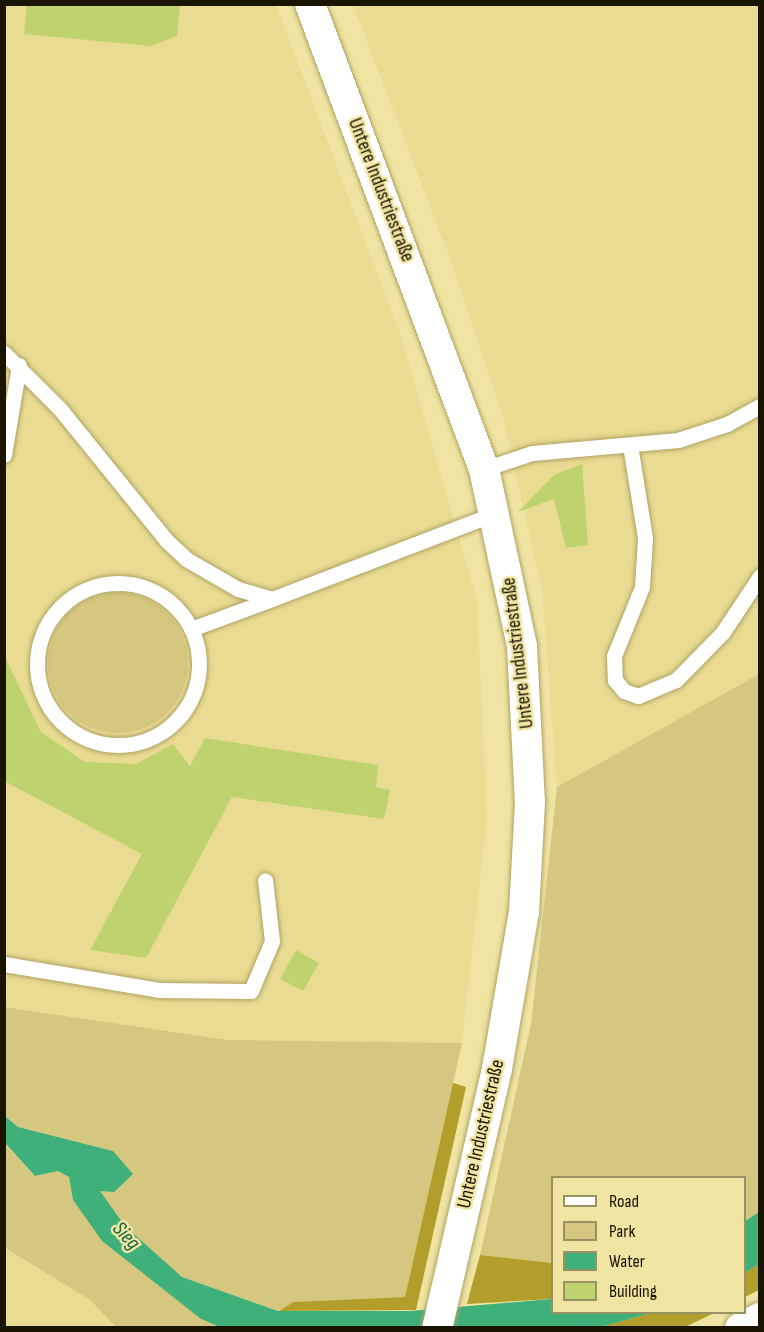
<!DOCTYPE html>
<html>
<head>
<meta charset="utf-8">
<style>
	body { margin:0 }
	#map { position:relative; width:764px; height:1332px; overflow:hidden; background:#f0e4a3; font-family:"Sofia Sans Condensed",sans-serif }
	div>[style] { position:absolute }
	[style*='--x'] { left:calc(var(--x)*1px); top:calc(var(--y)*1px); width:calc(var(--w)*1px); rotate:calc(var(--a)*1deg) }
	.built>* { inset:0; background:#e9db92 }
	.green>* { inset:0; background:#d5c77f }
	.round { border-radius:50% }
	.forest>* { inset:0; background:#b29e2a }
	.water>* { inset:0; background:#3fb07a }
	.building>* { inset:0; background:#bed36d }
	.roads { filter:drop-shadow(0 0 2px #afa365) drop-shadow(0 0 2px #afa365) }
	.lane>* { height:15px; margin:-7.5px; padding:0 7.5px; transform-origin:7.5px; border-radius:7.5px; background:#fff }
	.lane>.ring { margin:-7.5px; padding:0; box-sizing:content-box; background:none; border:15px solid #fff; border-radius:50% }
	.street>* { height:30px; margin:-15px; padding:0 15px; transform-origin:15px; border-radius:15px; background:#fff }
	span { translate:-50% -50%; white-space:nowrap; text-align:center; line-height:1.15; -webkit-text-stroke:5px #f0e4a3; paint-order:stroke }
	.street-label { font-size:20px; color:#191400 }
	.water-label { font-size:21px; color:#116440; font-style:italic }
	.frame { position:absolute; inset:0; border:6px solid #191400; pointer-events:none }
	.legend { position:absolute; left:551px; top:1176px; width:195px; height:138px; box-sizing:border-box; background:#f0e4a3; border:2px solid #9a9162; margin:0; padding:8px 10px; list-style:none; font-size:18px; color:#191400 }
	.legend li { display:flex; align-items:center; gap:12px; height:30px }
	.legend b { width:30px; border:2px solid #9a9162 }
</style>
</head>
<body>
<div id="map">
	<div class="built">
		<i style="clip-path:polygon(5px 5px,276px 5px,400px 333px,477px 600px,487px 818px,462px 1043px,228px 1040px,5px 1007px)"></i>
		<i style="clip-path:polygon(353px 5px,759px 5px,759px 674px,557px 787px,542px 591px,503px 417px,448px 253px)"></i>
		<i style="clip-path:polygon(4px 1248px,90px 1300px,116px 1327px,5px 1327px)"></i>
	</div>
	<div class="green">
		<i class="round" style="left:48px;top:593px;width:140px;height:140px"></i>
		<i style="clip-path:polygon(759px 674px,759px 1212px,745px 1221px,744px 1178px,552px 1178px,552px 1263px,480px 1255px,531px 1024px,557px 787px)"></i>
		<i style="clip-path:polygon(4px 1007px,228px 1040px,462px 1043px,405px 1297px,293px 1302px,279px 1311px,182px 1277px,125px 1226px,100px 1191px,113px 1151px,18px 1127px,5px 1115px)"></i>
		<i style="clip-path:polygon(4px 1143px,35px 1176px,58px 1171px,69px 1177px,73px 1200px,102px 1241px,201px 1319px,220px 1327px,116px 1327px,90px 1300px,5px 1248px)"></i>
	</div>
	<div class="forest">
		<i style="clip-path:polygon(453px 1083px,466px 1087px,416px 1310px,279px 1311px,293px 1302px,405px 1297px)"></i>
		<i style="clip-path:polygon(480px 1255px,552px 1263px,552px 1299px,467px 1304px)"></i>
		<i style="clip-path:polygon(759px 1264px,759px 1290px,745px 1297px,745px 1273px)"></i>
		<i style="clip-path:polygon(651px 1313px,714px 1313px,685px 1327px,597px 1328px)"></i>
	</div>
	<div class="water">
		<i style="clip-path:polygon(4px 1115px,18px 1127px,113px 1151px,133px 1174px,114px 1192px,100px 1191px,125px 1226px,182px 1277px,278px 1311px,410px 1311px,552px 1299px,552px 1312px,651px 1313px,597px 1328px,220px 1327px,201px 1319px,102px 1241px,73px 1200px,69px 1177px,58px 1171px,35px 1176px,5px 1143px)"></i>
		<i style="clip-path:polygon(759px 1212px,759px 1264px,745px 1273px,745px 1221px)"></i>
	</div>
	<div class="building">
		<i style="clip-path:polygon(27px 4px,180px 4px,177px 36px,151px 46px,24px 34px)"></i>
		<i style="clip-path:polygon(582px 464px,588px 545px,566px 548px,554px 499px,518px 512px,554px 475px)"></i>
		<i style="clip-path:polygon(4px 655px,41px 732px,85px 762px,136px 764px,173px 744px,190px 766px,205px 738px,378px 765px,376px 787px,390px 790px,384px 819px,232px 797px,146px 958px,90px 950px,142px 854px,4px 781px)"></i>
		<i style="clip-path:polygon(296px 950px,319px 963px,303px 991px,280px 979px)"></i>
	</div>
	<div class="roads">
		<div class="lane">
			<i style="--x:4;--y:353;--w:79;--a:45"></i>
			<i style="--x:60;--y:409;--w:170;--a:51"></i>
			<i style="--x:167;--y:541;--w:26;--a:43"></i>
			<i style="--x:186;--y:559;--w:60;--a:30"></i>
			<i style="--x:238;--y:589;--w:35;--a:16"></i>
			<i style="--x:272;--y:599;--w:240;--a:-21"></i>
			<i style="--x:630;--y:445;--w:94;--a:80.8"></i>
			<i style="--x:645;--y:538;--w:49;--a:93.5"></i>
			<i style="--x:642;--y:587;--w:74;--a:112.1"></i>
			<i style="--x:614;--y:656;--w:24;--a:88"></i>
			<i style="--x:615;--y:680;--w:14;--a:51"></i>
			<i style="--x:624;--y:691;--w:15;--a:20"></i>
			<i style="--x:638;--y:696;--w:41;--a:-22.8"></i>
			<i style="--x:676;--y:680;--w:67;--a:-45.6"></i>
			<i style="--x:723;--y:632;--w:67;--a:-56.5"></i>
			<i style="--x:4;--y:455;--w:91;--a:-80.5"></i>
			<i style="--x:484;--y:469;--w:51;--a:-18.4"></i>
			<i style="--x:532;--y:453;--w:147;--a:-5.1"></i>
			<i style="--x:678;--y:440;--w:52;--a:-18.1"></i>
			<i style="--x:727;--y:424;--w:38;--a:-29"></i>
			<i class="ring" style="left:37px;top:583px;width:147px;height:147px"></i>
			<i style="--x:191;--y:629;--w:86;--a:-20.3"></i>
			<i style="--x:4;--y:964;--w:157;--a:9.5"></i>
			<i style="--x:159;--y:990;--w:92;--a:0.6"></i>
			<i style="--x:251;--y:991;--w:54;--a:-67.2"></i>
			<i style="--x:272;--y:941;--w:61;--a:-96.5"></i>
		</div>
		<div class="street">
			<i style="--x:310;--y:4;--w:496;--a:69.5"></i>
			<i style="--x:484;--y:469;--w:181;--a:77.9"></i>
			<i style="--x:522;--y:646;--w:156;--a:87.1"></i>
			<i style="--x:530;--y:802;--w:110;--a:93.1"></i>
			<i style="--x:524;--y:912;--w:159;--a:99.8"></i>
			<i style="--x:497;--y:1069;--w:266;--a:103"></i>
			<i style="--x:740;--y:1328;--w:22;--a:-27"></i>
		</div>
	</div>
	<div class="street-label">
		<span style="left:381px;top:190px;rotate:69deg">Untere Industriestraße</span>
		<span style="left:518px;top:653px;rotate:-97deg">Untere Industriestraße</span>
		<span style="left:481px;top:1134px;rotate:-77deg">Untere Industriestraße</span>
	</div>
	<div class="water-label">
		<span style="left:126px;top:1236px;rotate:47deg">Sieg</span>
	</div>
	<div class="frame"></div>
	<ul class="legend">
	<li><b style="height:8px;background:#fff"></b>Road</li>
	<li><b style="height:16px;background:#d5c77f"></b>Park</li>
	<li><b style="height:16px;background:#3fb07a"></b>Water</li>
	<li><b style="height:16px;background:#bed36d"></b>Building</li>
	</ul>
</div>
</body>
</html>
